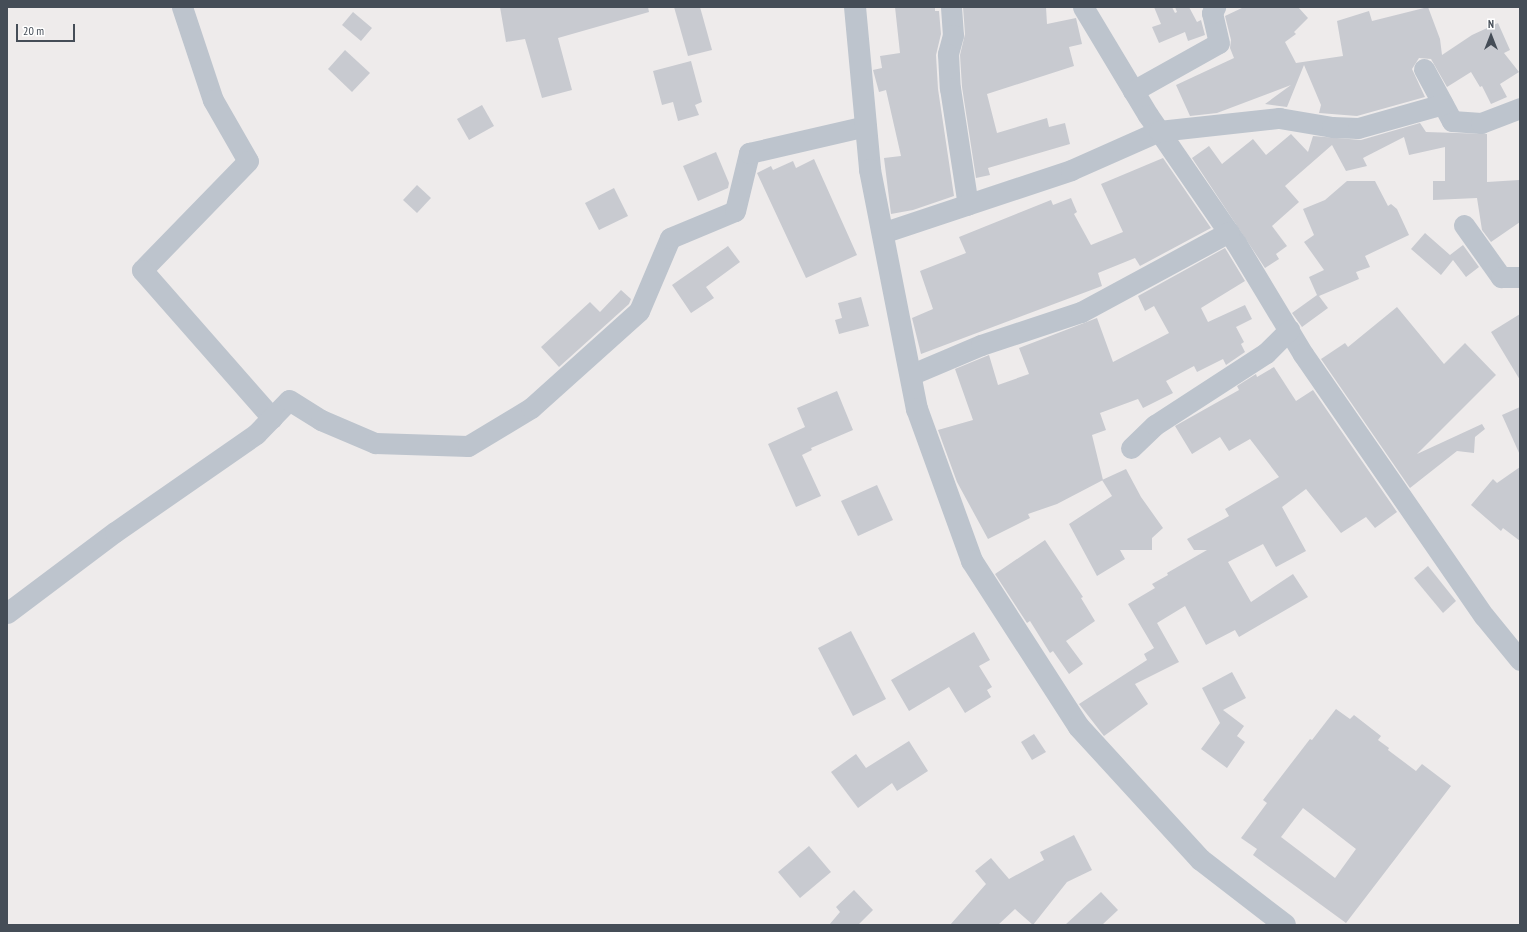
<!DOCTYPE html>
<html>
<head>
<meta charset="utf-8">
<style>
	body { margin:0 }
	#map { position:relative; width:1527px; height:932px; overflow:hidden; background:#eeebeb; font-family:"PT Sans Narrow",sans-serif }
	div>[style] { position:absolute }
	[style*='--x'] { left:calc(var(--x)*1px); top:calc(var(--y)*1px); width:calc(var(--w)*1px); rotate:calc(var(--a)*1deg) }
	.building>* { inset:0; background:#c8cad0 }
	.minor>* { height:21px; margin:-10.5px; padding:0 10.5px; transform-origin:10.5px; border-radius:10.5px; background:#bdc4cd }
	.tertiary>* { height:22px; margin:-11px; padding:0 11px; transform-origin:11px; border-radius:11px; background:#bdc4cd }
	span { translate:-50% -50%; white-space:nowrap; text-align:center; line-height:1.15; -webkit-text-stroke:3px #fff; paint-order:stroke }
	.frame { position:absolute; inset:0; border:8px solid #454d57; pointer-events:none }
	.north { position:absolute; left:1471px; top:16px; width:40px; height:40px; -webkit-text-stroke:3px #fff; paint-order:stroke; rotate:0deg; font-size:11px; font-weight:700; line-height:16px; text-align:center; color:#454d57 }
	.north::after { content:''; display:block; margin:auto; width:14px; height:18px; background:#454d57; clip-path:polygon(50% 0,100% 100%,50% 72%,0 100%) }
	.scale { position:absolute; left:16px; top:24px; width:59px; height:18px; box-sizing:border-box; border:2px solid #454d57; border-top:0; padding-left:5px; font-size:12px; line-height:14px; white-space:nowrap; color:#454d57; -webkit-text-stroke:3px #fff; paint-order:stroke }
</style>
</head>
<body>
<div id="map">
	<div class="building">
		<i style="clip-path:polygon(500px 7px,648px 7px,649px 12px,558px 38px,572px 90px,542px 98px,525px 39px,506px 42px)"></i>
		<i style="clip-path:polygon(674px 7px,700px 7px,712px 50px,688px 56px)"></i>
		<i style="clip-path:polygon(895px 7px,935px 7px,935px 11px,939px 11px,941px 34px,936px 55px,938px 89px,954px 196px,913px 210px,891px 214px,884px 158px,901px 156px,886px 90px,879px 92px,873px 70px,882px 68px,880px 56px,900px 53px)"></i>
		<i style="clip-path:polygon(963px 7px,1046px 7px,1047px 24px,1076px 18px,1082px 44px,1069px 47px,1074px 66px,987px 94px,997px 133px,1047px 118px,1049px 127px,1065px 123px,1070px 144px,988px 168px,990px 175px,976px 178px,962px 87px,960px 55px,965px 34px)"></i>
		<i style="clip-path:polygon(1154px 7px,1172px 7px,1175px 13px,1177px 12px,1175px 7px,1189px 7px,1197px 22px,1201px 20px,1205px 35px,1188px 41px,1185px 32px,1159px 43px,1152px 27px,1161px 24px)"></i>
		<i style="clip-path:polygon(1244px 7px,1298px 7px,1308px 18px,1294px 32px,1296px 34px,1285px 42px,1296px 63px,1343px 56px,1337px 21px,1369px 11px,1372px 21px,1428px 7px,1440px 39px,1442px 55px,1472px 35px,1498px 23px,1510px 50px,1504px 53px,1519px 72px,1500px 84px,1507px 97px,1491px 104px,1482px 86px,1480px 87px,1471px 72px,1447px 87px,1431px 59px,1419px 58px,1412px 69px,1425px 97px,1357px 116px,1319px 113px,1321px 105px,1304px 65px,1287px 107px,1265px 104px,1291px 85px,1217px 113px,1190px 116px,1176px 85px,1234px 58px,1230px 48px,1231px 40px,1225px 16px)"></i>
		<i style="clip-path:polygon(353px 12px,372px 28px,361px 41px,342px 25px)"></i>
		<i style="clip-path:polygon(345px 50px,370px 73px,352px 92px,328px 69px)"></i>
		<i style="clip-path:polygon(691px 61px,702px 102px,695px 105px,699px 115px,678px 121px,673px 102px,662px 105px,653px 71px)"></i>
		<i style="clip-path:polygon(482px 105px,494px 126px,469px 140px,457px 119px)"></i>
		<i style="clip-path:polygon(1420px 123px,1426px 132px,1487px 134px,1487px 182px,1519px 180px,1520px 222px,1491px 242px,1482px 230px,1477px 198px,1433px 200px,1433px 181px,1445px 181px,1445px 147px,1409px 155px,1404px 137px,1363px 158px,1367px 166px,1346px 171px,1332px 145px,1285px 186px,1299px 202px,1272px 226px,1287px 246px,1276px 254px,1279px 259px,1265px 268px,1192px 158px,1209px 146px,1222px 164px,1253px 139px,1266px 155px,1291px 134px,1308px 152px,1313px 136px,1361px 140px)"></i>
		<i style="clip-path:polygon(716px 152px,729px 183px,728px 188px,698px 201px,683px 166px)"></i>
		<i style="clip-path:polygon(1163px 158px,1211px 228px,1140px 266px,1135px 258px,1098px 273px,1102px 286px,921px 354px,912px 318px,933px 309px,920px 271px,966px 253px,959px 237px,1051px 200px,1053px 205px,1071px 198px,1077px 212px,1074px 214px,1091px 245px,1123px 232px,1101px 184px)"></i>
		<i style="clip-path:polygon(814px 159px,857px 255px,806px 278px,757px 173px,771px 166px,773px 170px,793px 161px,796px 168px)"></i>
		<i style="clip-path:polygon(1347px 181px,1375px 181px,1388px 206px,1391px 204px,1397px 209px,1409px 235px,1365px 256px,1370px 267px,1356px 272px,1359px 279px,1319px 296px,1328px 308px,1302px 327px,1292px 313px,1317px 295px,1309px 277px,1324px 270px,1304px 242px,1314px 235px,1303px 209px,1325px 200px)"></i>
		<i style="clip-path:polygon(417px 185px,431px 198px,417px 213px,403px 200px)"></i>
		<i style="clip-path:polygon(614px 188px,628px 216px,599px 230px,585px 203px)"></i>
		<i style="clip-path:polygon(1425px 233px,1450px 255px,1463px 245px,1479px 267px,1466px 277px,1453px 260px,1441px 275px,1411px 249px)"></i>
		<i style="clip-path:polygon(728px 246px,740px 262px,706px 287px,714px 298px,691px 313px,672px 285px)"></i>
		<i style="clip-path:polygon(1225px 248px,1245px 281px,1201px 308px,1208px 322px,1245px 305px,1252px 319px,1236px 327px,1244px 342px,1241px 344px,1245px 352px,1226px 365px,1223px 359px,1197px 372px,1194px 366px,1166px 381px,1173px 393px,1143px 408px,1138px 399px,1100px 413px,1106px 430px,1092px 435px,1103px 480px,1057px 504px,1028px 514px,1030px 518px,988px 539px,957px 482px,938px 430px,973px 420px,955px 369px,989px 355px,998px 385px,1029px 374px,1019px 348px,1097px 318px,1113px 362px,1169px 333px,1154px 306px,1145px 311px,1138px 296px)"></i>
		<i style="clip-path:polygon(621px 290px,631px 299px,629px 304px,559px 367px,541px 347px,590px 302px,600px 312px)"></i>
		<i style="clip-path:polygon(861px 297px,869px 326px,839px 334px,835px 320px,842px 318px,838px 303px)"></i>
		<i style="clip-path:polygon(1397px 307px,1444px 364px,1465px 343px,1496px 375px,1417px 454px,1482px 424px,1485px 429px,1475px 437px,1474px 453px,1457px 451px,1410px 488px,1321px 359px,1345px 343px,1348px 347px)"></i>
		<i style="clip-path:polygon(1520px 314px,1520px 380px,1491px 332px)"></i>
		<i style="clip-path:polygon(1274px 367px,1296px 401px,1313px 390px,1397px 512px,1375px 528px,1366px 517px,1341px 533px,1306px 489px,1282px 507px,1306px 551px,1276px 567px,1263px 544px,1228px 562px,1251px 602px,1293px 574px,1308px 597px,1239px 637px,1235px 630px,1206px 645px,1185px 606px,1157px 623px,1179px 662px,1135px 684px,1148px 704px,1104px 736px,1079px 704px,1147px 660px,1144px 654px,1154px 648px,1128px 604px,1155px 588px,1152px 584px,1168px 575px,1167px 573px,1207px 550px,1194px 550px,1187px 539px,1229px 516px,1225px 509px,1279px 477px,1250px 439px,1229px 451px,1220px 437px,1192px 454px,1175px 426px,1239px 390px,1237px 386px,1256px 374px,1257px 377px)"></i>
		<i style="clip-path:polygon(837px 391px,853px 430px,811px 448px,812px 450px,802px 455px,821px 496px,796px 507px,768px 444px,805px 427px,797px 408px)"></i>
		<i style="clip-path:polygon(1520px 407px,1520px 455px,1502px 415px)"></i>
		<i style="clip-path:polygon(1520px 467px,1520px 541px,1503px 528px,1501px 531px,1471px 505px,1493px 479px,1497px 483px)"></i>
		<i style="clip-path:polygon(1126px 469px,1141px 497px,1163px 528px,1152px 538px,1152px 550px,1120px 550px,1125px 559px,1097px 576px,1069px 524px,1112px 496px,1102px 480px)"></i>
		<i style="clip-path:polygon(877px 485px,893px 520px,858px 536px,841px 501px)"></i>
		<i style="clip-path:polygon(1045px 540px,1083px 597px,1081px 598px,1095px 621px,1066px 641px,1083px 664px,1069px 674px,1053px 651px,1050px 653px,1030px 621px,1027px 623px,995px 574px)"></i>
		<i style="clip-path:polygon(1428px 566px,1456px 601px,1443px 613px,1414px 578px)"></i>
		<i style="clip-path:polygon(851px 631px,886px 699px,853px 716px,818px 648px)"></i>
		<i style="clip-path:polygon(974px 632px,990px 660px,979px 666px,992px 687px,987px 690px,991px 697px,965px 713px,949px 687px,909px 711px,891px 680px)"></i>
		<i style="clip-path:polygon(1232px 672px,1246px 698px,1223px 710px,1244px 726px,1237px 736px,1245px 742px,1227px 768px,1201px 749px,1220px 723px,1202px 688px)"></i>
		<i style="clip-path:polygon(evenodd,1336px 709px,1350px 719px,1354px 715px,1381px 736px,1378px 740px,1389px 748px,1388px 750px,1416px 771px,1422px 764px,1451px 786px,1346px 923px,1253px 855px,1257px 849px,1241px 838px,1267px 803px,1263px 800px,1310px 739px,1312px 740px,1336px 709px,1303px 808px,1356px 849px,1335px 878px,1281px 837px,1303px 808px)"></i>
		<i style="clip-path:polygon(1034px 734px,1046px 752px,1032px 760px,1021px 742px)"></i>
		<i style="clip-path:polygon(909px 741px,928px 771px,897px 791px,892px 783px,858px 808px,831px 772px,856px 754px,866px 768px)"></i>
		<i style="clip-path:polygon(1074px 835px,1092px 870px,1067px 882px,1033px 925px,1015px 909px,998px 925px,950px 925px,986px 884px,975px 871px,991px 858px,1009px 879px,1044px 860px,1040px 852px)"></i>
		<i style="clip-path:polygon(809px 846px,831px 872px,800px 898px,778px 872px)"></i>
		<i style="clip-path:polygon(854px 890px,873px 910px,858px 925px,829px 925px,840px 912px,836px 907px)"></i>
		<i style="clip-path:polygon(1101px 892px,1118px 910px,1102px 925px,1065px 925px)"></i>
	</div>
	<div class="minor">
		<i style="--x:182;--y:7;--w:98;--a:71.6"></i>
		<i style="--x:213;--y:100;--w:70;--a:60.2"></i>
		<i style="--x:248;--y:161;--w:152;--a:134.2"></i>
		<i style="--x:142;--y:270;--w:197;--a:48.7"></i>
		<i style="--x:951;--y:7;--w:28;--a:86"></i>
		<i style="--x:953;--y:35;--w:20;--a:105"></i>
		<i style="--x:948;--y:54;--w:34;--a:87"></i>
		<i style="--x:950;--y:88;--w:118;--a:81.3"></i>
		<i style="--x:1083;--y:7;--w:126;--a:59"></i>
		<i style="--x:1148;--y:115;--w:155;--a:55.5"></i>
		<i style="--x:1236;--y:243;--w:130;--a:58.9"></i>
		<i style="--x:1303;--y:354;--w:318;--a:55.4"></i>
		<i style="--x:1484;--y:616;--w:57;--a:50.7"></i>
		<i style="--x:1424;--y:69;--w:59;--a:61.7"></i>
		<i style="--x:1452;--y:121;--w:29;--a:4"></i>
		<i style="--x:1481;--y:123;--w:42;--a:-21"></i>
		<i style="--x:1133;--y:91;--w:98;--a:-29.2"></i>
		<i style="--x:1219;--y:43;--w:31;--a:-103"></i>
		<i style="--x:1212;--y:13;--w:7;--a:-63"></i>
		<i style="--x:1464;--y:225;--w:64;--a:54.6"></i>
		<i style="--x:1501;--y:277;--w:19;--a:0"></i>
		<i style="--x:882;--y:233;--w:199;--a:-18.4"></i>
		<i style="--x:1071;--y:170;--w:96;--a:-23.9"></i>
		<i style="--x:1159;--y:131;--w:121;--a:-6.2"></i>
		<i style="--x:1279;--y:118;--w:54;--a:9.6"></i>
		<i style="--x:1332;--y:127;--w:26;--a:2"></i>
		<i style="--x:1358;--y:128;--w:88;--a:-15.8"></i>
		<i style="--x:910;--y:375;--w:77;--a:-22.9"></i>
		<i style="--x:981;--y:345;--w:105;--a:-18.3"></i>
		<i style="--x:1081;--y:312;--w:168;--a:-28.4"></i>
		<i style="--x:1131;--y:448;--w:33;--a:-44"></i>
		<i style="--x:1155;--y:425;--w:132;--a:-33"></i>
		<i style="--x:1266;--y:353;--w:33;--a:-45"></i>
		<i style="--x:7;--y:613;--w:135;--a:-36.9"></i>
		<i style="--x:115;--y:532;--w:172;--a:-34.8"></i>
		<i style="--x:256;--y:434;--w:47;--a:-45.9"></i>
		<i style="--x:289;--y:400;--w:38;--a:32"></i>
		<i style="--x:321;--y:420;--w:59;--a:23.1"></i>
		<i style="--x:375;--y:443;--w:93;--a:1.8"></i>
		<i style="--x:468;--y:446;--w:74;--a:-31.1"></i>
		<i style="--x:531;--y:408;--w:145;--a:-41.9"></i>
		<i style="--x:639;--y:311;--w:79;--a:-67"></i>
		<i style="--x:670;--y:238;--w:70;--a:-22.6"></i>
		<i style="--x:735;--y:211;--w:60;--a:-76.4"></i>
		<i style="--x:749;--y:153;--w:120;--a:-13"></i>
	</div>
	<div class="tertiary">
		<i style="--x:855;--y:7;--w:164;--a:84.7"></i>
		<i style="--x:870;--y:170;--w:244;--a:78.9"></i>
		<i style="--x:917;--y:409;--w:162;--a:70.1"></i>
		<i style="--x:972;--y:561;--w:197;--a:57.2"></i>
		<i style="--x:1079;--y:727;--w:180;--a:47.5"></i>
		<i style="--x:1201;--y:860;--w:106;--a:37.7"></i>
	</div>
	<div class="frame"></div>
	<div class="north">N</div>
	<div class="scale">20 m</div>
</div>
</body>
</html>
